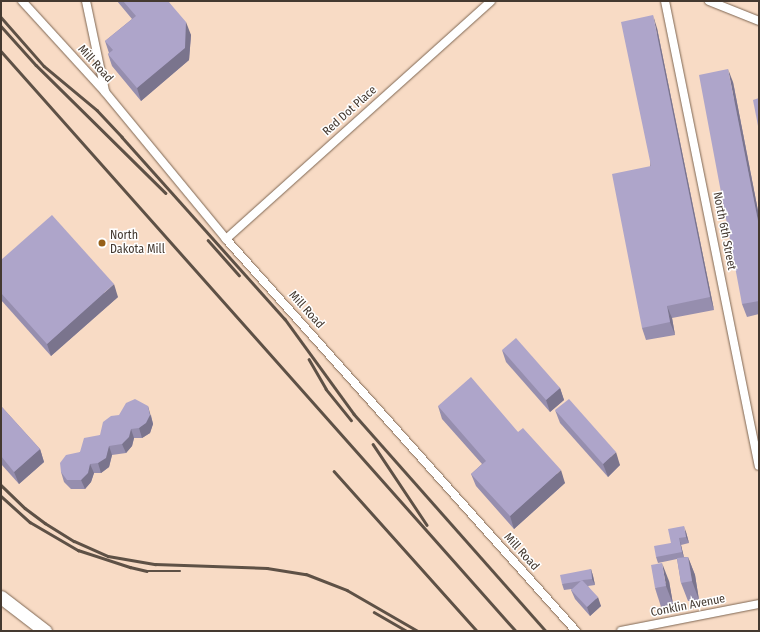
<!DOCTYPE html>
<html>
<head>
<meta charset="utf-8">
<style>
	body { margin:0 }
	#map { position:relative; width:760px; height:632px; overflow:hidden; background:#f8dbc5; font-family:"Fira Sans Condensed",sans-serif }
	div>[style] { position:absolute }
	[style*='--x'] { left:calc(var(--x)*1px); top:calc(var(--y)*1px); width:calc(var(--w)*1px); rotate:calc(var(--a)*1deg) }
	.roads { filter:drop-shadow(0 0 1px #7e6652) drop-shadow(0 0 1px #7e6652) }
	.minor>* { height:8px; margin:-4px; padding:0 4px; transform-origin:4px; border-radius:4px; background:#fff }
	.primary>* { height:13px; margin:-6.5px; padding:0 6.5px; transform-origin:6.5px; border-radius:6.5px; background:#fff }
	.rail>* { height:2.5px; margin:-1.25px; padding:0 1.25px; transform-origin:1.25px; border-radius:1.25px; background:#5e5146 }
	.wall>* { inset:0; background:#968eae }
	.shaded-wall>* { inset:0; background:#7a748d }
	.building>* { inset:0; background:#aea5ca }
	.dots>* { width:11px; height:11px; translate:-50% -50%; box-sizing:border-box; border:2px solid #fff; border-radius:50% }
	span { translate:-50% -50%; white-space:nowrap; text-align:center; line-height:1.15; -webkit-text-stroke:3px #fff; paint-order:stroke }
	.street-label { font-size:12px; color:#443930 }
	.poi-label { font-size:12px; color:#443930 }
	.left { translate:0 -50%; text-align:left }
	.frame { position:absolute; inset:0; border:2px solid #443930; pointer-events:none }
</style>
</head>
<body>
<div id="map">
	<div class="roads">
		<div class="minor">
			<i style="--x:22;--y:1;--w:123;--a:47.6"></i>
			<i style="--x:105;--y:92;--w:190;--a:50.5"></i>
			<i style="--x:226;--y:239;--w:526;--a:48.24"></i>
			<i style="--x:86;--y:1;--w:92;--a:78.1"></i>
			<i style="--x:665;--y:1;--w:474;--a:78.6"></i>
			<i style="--x:709;--y:1;--w:54;--a:21.8"></i>
			<i style="--x:226;--y:239;--w:356;--a:-41.9"></i>
			<i style="--x:621;--y:631;--w:141;--a:-11.1"></i>
		</div>
		<div class="primary">
			<i style="--x:1;--y:597;--w:56;--a:37.7"></i>
		</div>
	</div>
	<div class="rail">
		<i style="--x:1;--y:17;--w:65;--a:48.7"></i>
		<i style="--x:44;--y:66;--w:69;--a:39.7"></i>
		<i style="--x:97;--y:110;--w:37;--a:47"></i>
		<i style="--x:122;--y:137;--w:244;--a:48.2"></i>
		<i style="--x:285;--y:319;--w:117;--a:54"></i>
		<i style="--x:354;--y:414;--w:290;--a:48.5"></i>
		<i style="--x:1;--y:26;--w:52;--a:48.1"></i>
		<i style="--x:36;--y:65;--w:182;--a:44.6"></i>
		<i style="--x:1;--y:51;--w:776;--a:48.4"></i>
		<i style="--x:208;--y:240;--w:47;--a:48.5"></i>
		<i style="--x:309;--y:359;--w:34;--a:60"></i>
		<i style="--x:326;--y:389;--w:40;--a:51"></i>
		<i style="--x:373;--y:444;--w:97;--a:56.3"></i>
		<i style="--x:334;--y:471;--w:215;--a:48.2"></i>
		<i style="--x:1;--y:485;--w:33;--a:44"></i>
		<i style="--x:25;--y:508;--w:25;--a:37"></i>
		<i style="--x:45;--y:523;--w:34;--a:32"></i>
		<i style="--x:74;--y:541;--w:37;--a:24"></i>
		<i style="--x:108;--y:556;--w:48;--a:9.7"></i>
		<i style="--x:155;--y:564;--w:112;--a:2"></i>
		<i style="--x:267;--y:568;--w:39;--a:9"></i>
		<i style="--x:306;--y:574;--w:44;--a:21.3"></i>
		<i style="--x:347;--y:590;--w:82;--a:30"></i>
		<i style="--x:1;--y:496;--w:39;--a:42"></i>
		<i style="--x:30;--y:522;--w:56;--a:30.3"></i>
		<i style="--x:78;--y:550;--w:55;--a:18.1"></i>
		<i style="--x:130;--y:567;--w:17;--a:13"></i>
		<i style="--x:147;--y:571;--w:33;--a:0"></i>
		<i style="--x:374;--y:612;--w:38;--a:30"></i>
	</div>
	<div class="wall">
		<i style="clip-path:polygon(117px 1px,168px 1px,191px 35px,189px 60px,141px 101px,112px 66px,108px 54px,109px 53px,105px 41px,132px 19px)"></i>
		<i style="clip-path:polygon(657px 28px,714px 310px,672px 318px,675px 335px,646px 340px,642px 328px)"></i>
		<i style="clip-path:polygon(733px 82px,759px 216px,759px 314px,747px 317px,742px 304px)"></i>
		<i style="clip-path:polygon(1px 260px,118px 297px,51px 356px,1px 300px)"></i>
		<i style="clip-path:polygon(502px 350px,560px 388px,564px 400px,550px 412px,506px 362px)"></i>
		<i style="clip-path:polygon(1px 406px,40px 449px,44px 462px,19px 484px,1px 464px)"></i>
		<i style="clip-path:polygon(438px 406px,518px 432px,565px 483px,514px 529px,476px 486px,471px 474px,482px 464px,442px 419px)"></i>
		<i style="clip-path:polygon(555px 410px,620px 465px,608px 477px,560px 423px)"></i>
		<i style="clip-path:polygon(151px 415px,153px 424px,150px 433px,142px 438px,134px 438px,132px 446px,126px 453px,112px 455px,109px 467px,101px 473px,94px 473px,91px 482px,85px 489px,71px 489px,64px 482px,61px 472px,80px 452px,100px 435px)"></i>
		<i style="clip-path:polygon(686px 532px,689px 543px,681px 545px,684px 557px,688px 557px,695px 575px,699px 600px,688px 601px,681px 583px,677px 559px,658px 563px,656px 557px,671px 543px)"></i>
		<i style="clip-path:polygon(591px 569px,593px 576px,595px 585px,588px 586px,601px 606px,590px 616px,575px 599px,571px 590px,572px 589px,564px 590px,562px 584px)"></i>
		<i style="clip-path:polygon(669px 581px,673px 604px,661px 607px,655px 588px)"></i>
	</div>
	<div class="shaded-wall">
		<i style="clip-path:polygon(653px 15px,657px 28px,714px 310px,710px 297px)"></i>
		<i style="clip-path:polygon(186px 22px,191px 35px,189px 60px,141px 101px,137px 88px)"></i>
		<i style="clip-path:polygon(728px 69px,733px 82px,759px 216px,759px 226px)"></i>
		<i style="clip-path:polygon(114px 284px,118px 297px,51px 356px,47px 344px)"></i>
		<i style="clip-path:polygon(667px 306px,672px 318px,675px 335px,670px 322px)"></i>
		<i style="clip-path:polygon(560px 388px,564px 400px,550px 412px,546px 400px)"></i>
		<i style="clip-path:polygon(148px 406px,153px 424px,150px 433px,142px 438px,139px 428px)"></i>
		<i style="clip-path:polygon(131px 429px,134px 438px,132px 446px,126px 453px,122px 444px)"></i>
		<i style="clip-path:polygon(109px 446px,112px 455px,109px 467px,101px 473px,98px 463px)"></i>
		<i style="clip-path:polygon(40px 449px,44px 462px,19px 484px,14px 472px)"></i>
		<i style="clip-path:polygon(616px 452px,620px 465px,608px 477px,603px 464px)"></i>
		<i style="clip-path:polygon(90px 464px,94px 473px,91px 482px,85px 489px,81px 480px)"></i>
		<i style="clip-path:polygon(561px 470px,565px 483px,514px 529px,510px 516px)"></i>
		<i style="clip-path:polygon(684px 526px,686px 532px,689px 543px,686px 537px)"></i>
		<i style="clip-path:polygon(679px 538px,681px 545px,684px 558px,682px 552px)"></i>
		<i style="clip-path:polygon(688px 557px,695px 575px,699px 600px,692px 581px)"></i>
		<i style="clip-path:polygon(662px 563px,669px 581px,673px 604px,666px 586px)"></i>
		<i style="clip-path:polygon(591px 569px,593px 576px,595px 585px,592px 579px)"></i>
		<i style="clip-path:polygon(598px 597px,601px 606px,590px 616px,587px 607px)"></i>
	</div>
	<div class="building">
		<i style="clip-path:polygon(123px 1px,168px 1px,186px 22px,185px 48px,137px 88px,108px 54px,113px 50px,105px 41px,136px 16px)"></i>
		<i style="clip-path:polygon(653px 15px,710px 297px,667px 306px,670px 322px,642px 328px,612px 174px,651px 166px,621px 22px)"></i>
		<i style="clip-path:polygon(728px 69px,759px 226px,759px 301px,742px 304px,699px 75px)"></i>
		<i style="clip-path:polygon(759px 98px,759px 131px,753px 100px)"></i>
		<i style="clip-path:polygon(52px 215px,114px 284px,47px 344px,1px 293px,1px 260px)"></i>
		<i style="clip-path:polygon(516px 338px,560px 388px,546px 400px,502px 350px)"></i>
		<i style="clip-path:polygon(471px 377px,518px 432px,523px 428px,561px 470px,510px 516px,471px 474px,486px 461px,438px 406px)"></i>
		<i style="clip-path:polygon(135px 399px,148px 406px,150px 415px,146px 423px,139px 428px,131px 429px,129px 437px,122px 444px,109px 446px,106px 458px,98px 463px,90px 464px,88px 473px,81px 480px,67px 480px,61px 472px,60px 463px,66px 455px,80px 452px,84px 438px,100px 435px,103px 422px,111px 416px,119px 415px,126px 403px)"></i>
		<i style="clip-path:polygon(569px 399px,616px 452px,603px 464px,555px 410px)"></i>
		<i style="clip-path:polygon(1px 406px,40px 449px,14px 472px,1px 456px)"></i>
		<i style="clip-path:polygon(684px 526px,686px 537px,679px 538px,682px 552px,656px 557px,654px 546px,671px 543px,668px 529px)"></i>
		<i style="clip-path:polygon(688px 557px,692px 581px,681px 583px,677px 558px)"></i>
		<i style="clip-path:polygon(662px 563px,666px 586px,655px 588px,651px 565px)"></i>
		<i style="clip-path:polygon(591px 569px,592px 579px,583px 580px,582px 580px,581px 581px,562px 584px,560px 575px)"></i>
		<i style="clip-path:polygon(582px 580px,598px 597px,587px 607px,571px 590px)"></i>
	</div>
	<div class="dots">
		<i style="left:102px;top:243px;background:#965f18"></i>
	</div>
	<div class="street-label">
		<span style="left:95px;top:64px;rotate:48deg">Mill Road</span>
		<span style="left:350px;top:111px;rotate:-42deg">Red Dot Place</span>
		<span style="left:724px;top:231px;rotate:79deg">North 6th Street</span>
		<span style="left:306px;top:310px;rotate:48deg">Mill Road</span>
		<span style="left:521px;top:552px;rotate:48deg">Mill Road</span>
		<span style="left:688px;top:606px;rotate:-11deg">Conklin Avenue</span>
	</div>
	<div class="poi-label">
		<span class="left" style="left:110px;top:243px">North<br>Dakota Mill</span>
	</div>
	<div class="frame"></div>
</div>
</body>
</html>
